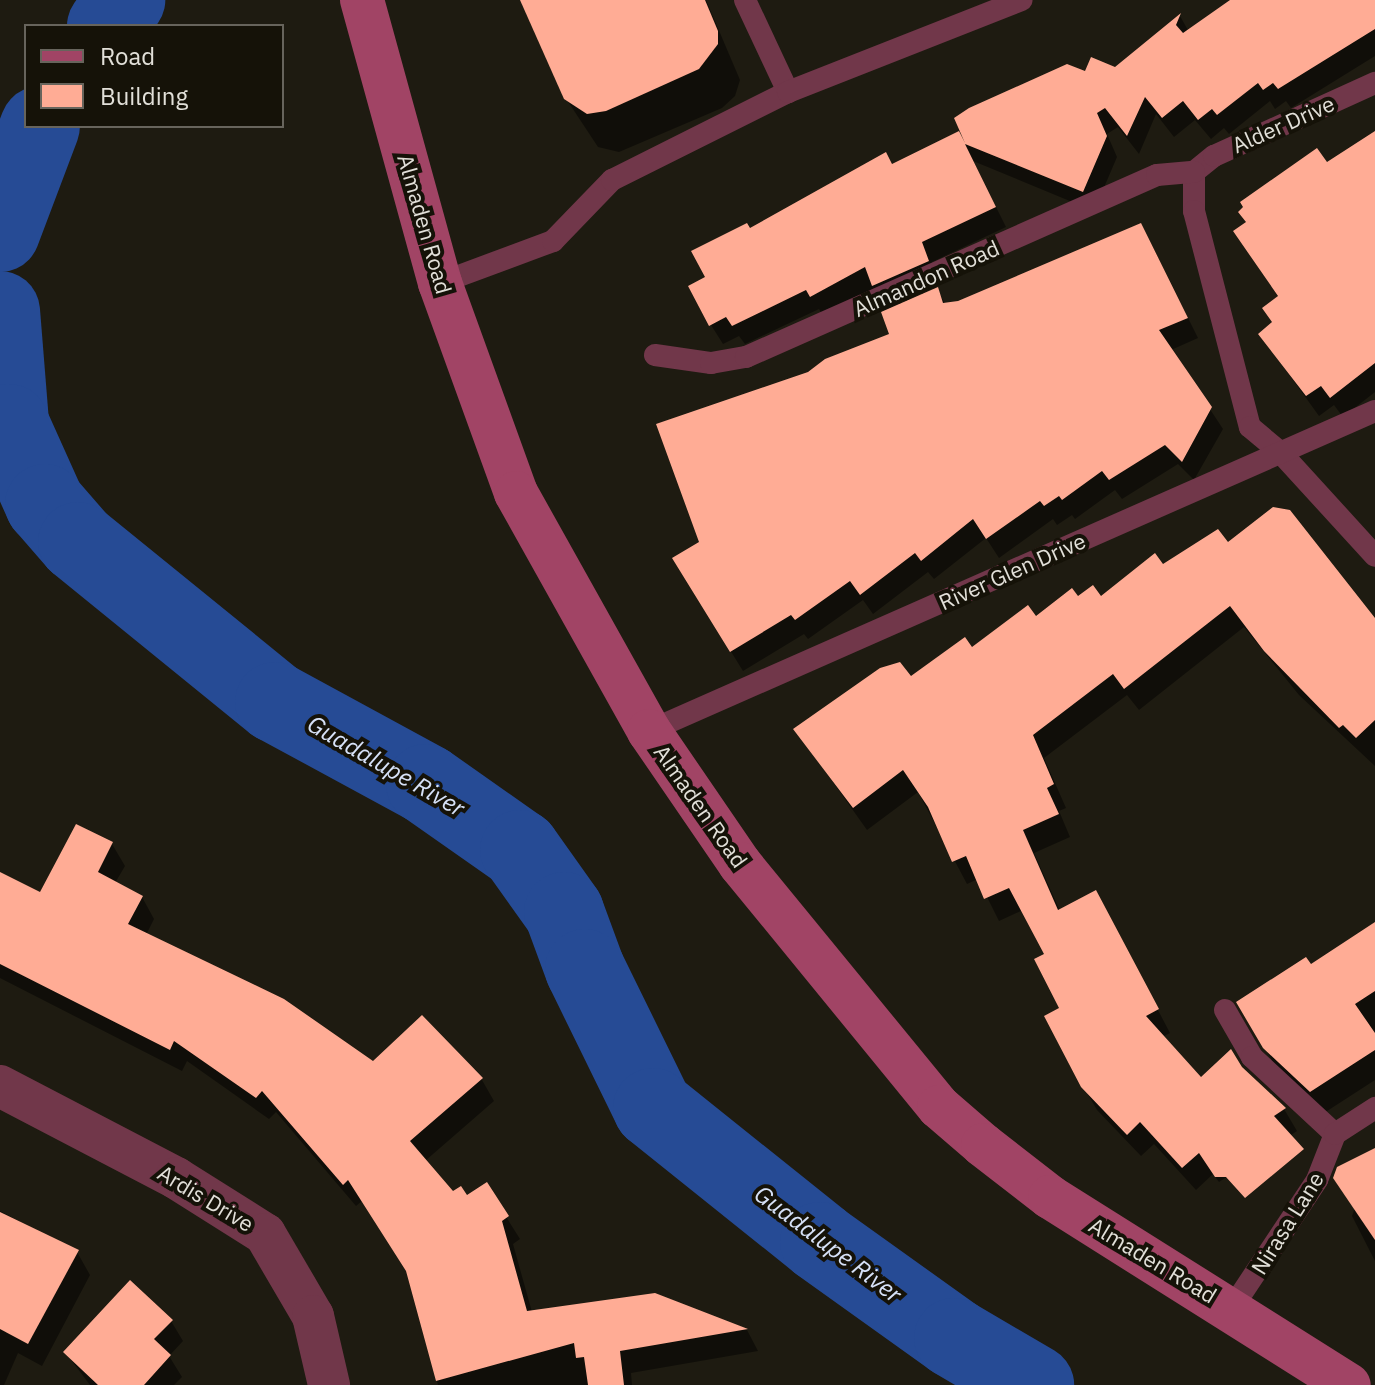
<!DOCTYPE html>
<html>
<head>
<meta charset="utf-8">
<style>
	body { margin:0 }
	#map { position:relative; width:1375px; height:1385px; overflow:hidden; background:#1e1b11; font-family:"IBM Plex Sans",sans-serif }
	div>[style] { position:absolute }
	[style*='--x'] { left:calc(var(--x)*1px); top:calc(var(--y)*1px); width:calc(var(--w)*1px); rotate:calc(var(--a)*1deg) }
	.shadow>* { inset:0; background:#0007 }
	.river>* { height:80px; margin:-40px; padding:0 40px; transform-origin:40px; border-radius:40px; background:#264b95 }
	.building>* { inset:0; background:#ffac95 }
	.lane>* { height:22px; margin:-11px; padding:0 11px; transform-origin:11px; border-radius:11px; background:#71374a }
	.street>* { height:42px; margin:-21px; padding:0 21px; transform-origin:21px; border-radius:21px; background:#71374a }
	.secondary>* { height:44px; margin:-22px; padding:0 22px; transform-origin:22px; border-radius:22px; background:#a14465 }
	span { translate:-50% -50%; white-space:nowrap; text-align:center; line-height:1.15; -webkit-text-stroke:8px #151208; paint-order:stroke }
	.street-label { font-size:22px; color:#e2e0d9 }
	.water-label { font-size:24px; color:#d7e2f8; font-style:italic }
	.legend { position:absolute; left:24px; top:24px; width:260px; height:104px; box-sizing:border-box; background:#151208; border:2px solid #67645c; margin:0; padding:10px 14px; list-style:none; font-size:24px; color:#e2e0d9 }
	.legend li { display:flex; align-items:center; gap:16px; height:40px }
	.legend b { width:40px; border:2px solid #67645c }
</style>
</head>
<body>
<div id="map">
	<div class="shadow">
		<i style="clip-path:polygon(522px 0,706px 0,740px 80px,735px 96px,722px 108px,619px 152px,598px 147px,563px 94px)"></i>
		<i style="clip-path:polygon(1234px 0,1375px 0,1375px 56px,1291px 108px,1286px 101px,1275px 109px,1270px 101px,1229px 134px,1224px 128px,1211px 139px,1195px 120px,1174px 137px,1156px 114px,1139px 154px,1118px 127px,1107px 134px,1117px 157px,1094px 211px,973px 161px,1006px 227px,932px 262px,938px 281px,885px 305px,875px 288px,823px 316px,819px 309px,745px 344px,739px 336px,723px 344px,711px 325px,707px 278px,750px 231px,892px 166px,965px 145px,1086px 74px,1115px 69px,1180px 16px,1189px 32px)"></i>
		<i style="clip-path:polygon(1375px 134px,1375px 392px,1343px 417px,1334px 405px,1319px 416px,1260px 334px,1273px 324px,1279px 298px,1236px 232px)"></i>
		<i style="clip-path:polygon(1152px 246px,1198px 338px,1171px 350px,1223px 429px,1194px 480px,1178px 464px,1122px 499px,1115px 490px,1075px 519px,1072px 515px,1057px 525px,1053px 519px,999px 558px,986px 538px,934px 579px,928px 572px,873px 614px,863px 600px,808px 639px,804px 634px,743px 671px,686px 579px,702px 543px,809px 374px,892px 335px,937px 290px,946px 305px)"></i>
		<i style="clip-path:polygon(1227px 545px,1375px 625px,1375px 766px,1299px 695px,1244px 627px,1139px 710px,1127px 695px,1044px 758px,1066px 808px,1059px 811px,1070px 837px,1034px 853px,1060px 911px,1108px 915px,1170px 1033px,1162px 1037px,1201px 1079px,1241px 1068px,1284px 1109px,1297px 1131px,1219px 1182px,1213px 1174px,1196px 1190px,1154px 1144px,1141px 1156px,1097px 1110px,1083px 1086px,1046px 955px,1023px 910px,999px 921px,978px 879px,967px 884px,918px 792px,867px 830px,796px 730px,1078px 599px,1101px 599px,1163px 566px)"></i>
		<i style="clip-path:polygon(112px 844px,125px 866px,115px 883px,142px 897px,154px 919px,146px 935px,374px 1063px,422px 1018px,482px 1080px,494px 1101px,425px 1161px,453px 1194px,466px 1198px,486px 1185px,520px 1239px,513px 1244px,532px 1312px,655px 1295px,747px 1330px,758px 1351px,631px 1373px,632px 1385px,438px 1385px,409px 1274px,362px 1201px,356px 1206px,276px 1112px,269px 1119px,187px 1061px,182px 1071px,0 978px,0 884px,41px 895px)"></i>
		<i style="clip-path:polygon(1375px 925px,1375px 1080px,1324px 1113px,1278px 1071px,1239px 1002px,1310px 967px)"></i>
		<i style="clip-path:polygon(1375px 1150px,1375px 1261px,1352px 1216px)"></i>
		<i style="clip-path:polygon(0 1211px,77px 1252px,90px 1275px,42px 1366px,18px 1353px,4px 1385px,0 1385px)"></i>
		<i style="clip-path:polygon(171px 1321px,183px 1341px,169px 1356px,182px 1377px,174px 1385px,90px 1385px,65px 1352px)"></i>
	</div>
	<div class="river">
		<i style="--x:107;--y:26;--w:32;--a:-55"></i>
		<i style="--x:0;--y:232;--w:113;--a:-69.3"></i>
		<i style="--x:0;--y:311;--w:113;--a:85.4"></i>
		<i style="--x:9;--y:424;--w:88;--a:65.8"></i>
		<i style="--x:45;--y:504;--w:50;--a:49"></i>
		<i style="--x:78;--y:542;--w:254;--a:39.1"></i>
		<i style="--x:275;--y:702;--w:172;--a:28.5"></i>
		<i style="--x:426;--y:784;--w:115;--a:35.1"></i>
		<i style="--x:520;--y:850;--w:76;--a:54.6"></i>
		<i style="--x:564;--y:912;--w:61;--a:69.8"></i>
		<i style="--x:585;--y:969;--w:155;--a:63.9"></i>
		<i style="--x:653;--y:1108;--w:214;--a:38.7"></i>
		<i style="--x:820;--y:1242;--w:165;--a:35.6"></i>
		<i style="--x:954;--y:1338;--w:93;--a:30.4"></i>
	</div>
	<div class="building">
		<i style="clip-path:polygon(520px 0,705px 0,718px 31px,718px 44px,699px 69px,606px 111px,587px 114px,564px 99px)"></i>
		<i style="clip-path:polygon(1230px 0,1375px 0,1375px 29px,1278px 89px,1273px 83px,1263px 90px,1258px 83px,1217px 115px,1212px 109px,1198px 120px,1183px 101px,1162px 118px,1145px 97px,1127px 136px,1105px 108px,1097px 113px,1107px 136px,1083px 192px,965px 144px,996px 207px,922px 242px,929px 261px,872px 286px,865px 267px,810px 297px,806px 290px,732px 326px,726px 317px,709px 326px,688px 286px,705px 277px,691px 251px,747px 223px,750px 228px,886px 152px,892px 164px,959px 131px,965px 143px,954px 118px,969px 108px,1067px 64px,1085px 71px,1091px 57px,1115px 67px,1181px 13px,1176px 25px,1183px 33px)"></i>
		<i style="clip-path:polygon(1375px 131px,1375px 363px,1330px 398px,1321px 386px,1306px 396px,1258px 334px,1272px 322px,1262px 308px,1278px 296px,1233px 231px,1246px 222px,1238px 212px,1243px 207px,1240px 202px,1317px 148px,1327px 162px)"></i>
		<i style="clip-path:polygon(1141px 223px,1188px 318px,1159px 330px,1212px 407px,1182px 462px,1165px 445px,1109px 480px,1102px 471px,1062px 500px,1059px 496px,1044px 506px,1040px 501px,986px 539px,973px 519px,921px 561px,915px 553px,860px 595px,850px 581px,795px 620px,791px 615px,730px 652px,672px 558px,699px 542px,656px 424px,808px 372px,825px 359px,889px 334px,881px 312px,938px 287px,943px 303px,958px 301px)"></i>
		<i style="clip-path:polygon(1273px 507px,1290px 510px,1375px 618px,1375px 720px,1356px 738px,1343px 725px,1339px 728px,1264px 651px,1230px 606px,1124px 689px,1113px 674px,1033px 735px,1054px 784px,1047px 788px,1059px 814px,1023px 830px,1058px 910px,1096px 890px,1159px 1009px,1146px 1016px,1201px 1077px,1231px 1049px,1242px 1067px,1286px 1108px,1274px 1116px,1304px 1149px,1245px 1198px,1226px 1177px,1215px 1177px,1199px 1153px,1182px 1168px,1140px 1122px,1127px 1135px,1081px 1087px,1044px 1016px,1059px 1008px,1034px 959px,1044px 954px,1009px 888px,984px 899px,966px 856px,952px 862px,928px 807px,903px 770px,853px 808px,793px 729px,880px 668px,900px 662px,911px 676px,965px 637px,972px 647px,1028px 605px,1036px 616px,1072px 588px,1078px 596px,1093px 585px,1101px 596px,1155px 553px,1163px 564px,1218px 529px,1228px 542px)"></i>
		<i style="clip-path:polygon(76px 824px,113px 842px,98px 872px,143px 896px,128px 924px,284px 999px,373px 1061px,422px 1015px,483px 1078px,410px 1141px,453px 1191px,461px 1186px,467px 1195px,487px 1182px,509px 1216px,502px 1221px,527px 1311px,655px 1293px,748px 1329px,620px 1351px,624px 1385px,588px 1385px,584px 1357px,576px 1358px,574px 1343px,436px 1381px,406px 1271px,348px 1180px,343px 1185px,262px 1091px,256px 1098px,174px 1041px,170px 1050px,0 964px,0 872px,40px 892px)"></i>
		<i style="clip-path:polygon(1375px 922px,1375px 991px,1355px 1004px,1375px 1033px,1375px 1050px,1310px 1092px,1263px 1048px,1236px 1002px,1306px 957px,1311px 964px)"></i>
		<i style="clip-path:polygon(1375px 1148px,1375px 1240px,1333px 1178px,1337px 1167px)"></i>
		<i style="clip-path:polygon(0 1212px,79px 1250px,28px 1344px,0 1329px)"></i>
		<i style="clip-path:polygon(130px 1280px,173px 1320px,154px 1339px,171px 1355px,144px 1385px,98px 1385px,63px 1352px)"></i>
	</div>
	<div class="lane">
		<i style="--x:745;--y:0;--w:102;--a:64.9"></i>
		<i style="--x:1194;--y:172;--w:39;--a:90"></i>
		<i style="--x:1194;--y:211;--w:223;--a:75.5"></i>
		<i style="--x:1250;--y:427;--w:40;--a:40"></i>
		<i style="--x:1281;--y:453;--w:139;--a:47.6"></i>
		<i style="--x:1194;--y:172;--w:26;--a:-39"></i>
		<i style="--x:1214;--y:156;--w:177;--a:-24.4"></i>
		<i style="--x:440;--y:283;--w:121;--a:-20.4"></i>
		<i style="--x:553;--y:241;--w:85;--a:-46"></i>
		<i style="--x:612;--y:180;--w:197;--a:-26.6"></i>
		<i style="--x:788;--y:92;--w:251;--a:-21.5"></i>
		<i style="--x:655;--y:355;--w:57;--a:8.1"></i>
		<i style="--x:711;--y:363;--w:36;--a:-10"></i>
		<i style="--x:746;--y:357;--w:449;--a:-23.9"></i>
		<i style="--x:1157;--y:175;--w:37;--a:-5"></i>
		<i style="--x:649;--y:731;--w:793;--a:-23.79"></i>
		<i style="--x:1225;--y:1010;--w:54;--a:60.1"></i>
		<i style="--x:1252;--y:1057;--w:113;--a:42.9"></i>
		<i style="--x:1232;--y:1308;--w:154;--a:-56.4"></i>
		<i style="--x:1317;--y:1180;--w:49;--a:-68.6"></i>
		<i style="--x:1335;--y:1134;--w:48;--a:-33"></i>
	</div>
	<div class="street">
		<i style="--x:0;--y:1086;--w:199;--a:27.6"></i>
		<i style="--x:176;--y:1178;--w:105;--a:32.2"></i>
		<i style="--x:265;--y:1234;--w:95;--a:59.7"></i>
		<i style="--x:313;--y:1316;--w:71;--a:76.9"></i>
	</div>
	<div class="secondary">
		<i style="--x:362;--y:0;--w:294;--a:74.6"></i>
		<i style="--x:440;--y:283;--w:223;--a:70.1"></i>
		<i style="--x:516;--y:493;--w:273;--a:60.8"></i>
		<i style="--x:649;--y:731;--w:161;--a:55.6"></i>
		<i style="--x:740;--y:864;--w:314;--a:50.7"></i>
		<i style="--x:939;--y:1107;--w:58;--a:40.8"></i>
		<i style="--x:983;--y:1145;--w:85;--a:37.8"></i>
		<i style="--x:1050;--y:1197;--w:353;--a:32.2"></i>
	</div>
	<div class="street-label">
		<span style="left:1283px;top:124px;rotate:-24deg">Alder Drive</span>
		<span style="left:425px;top:224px;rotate:74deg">Almaden Road</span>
		<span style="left:926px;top:278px;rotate:-24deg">Almandon Road</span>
		<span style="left:1012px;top:571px;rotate:-24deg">River Glen Drive</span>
		<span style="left:701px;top:806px;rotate:55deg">Almaden Road</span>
		<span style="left:206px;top:1198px;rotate:31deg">Ardis Drive</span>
		<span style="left:1287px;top:1223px;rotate:-58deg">Nirasa Lane</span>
		<span style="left:1153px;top:1260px;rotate:31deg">Almaden Road</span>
	</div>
	<div class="water-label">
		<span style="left:386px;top:766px;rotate:30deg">Guadalupe River</span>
		<span style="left:828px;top:1244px;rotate:37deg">Guadalupe River</span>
	</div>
	<ul class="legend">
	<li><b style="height:10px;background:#a14465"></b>Road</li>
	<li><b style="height:22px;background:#ffac95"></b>Building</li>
	</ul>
</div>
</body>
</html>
